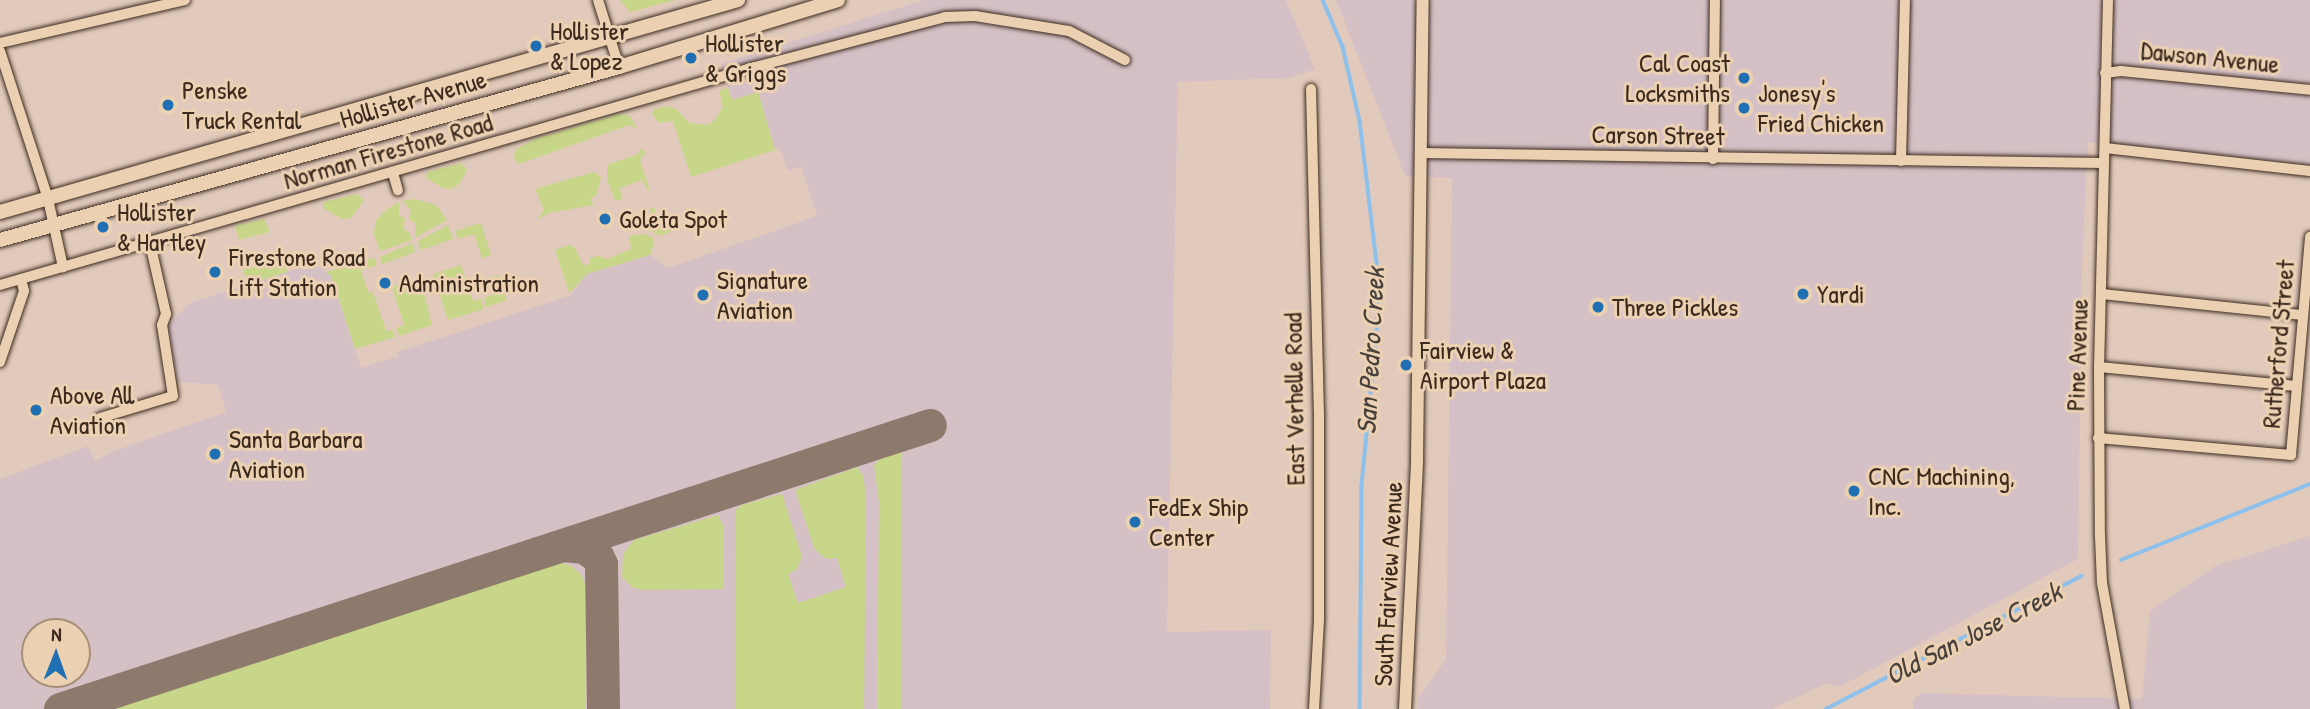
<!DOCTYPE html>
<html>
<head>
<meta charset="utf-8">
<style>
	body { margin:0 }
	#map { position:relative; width:2310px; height:709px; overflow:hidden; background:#e1cabb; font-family:"Patrick Hand",sans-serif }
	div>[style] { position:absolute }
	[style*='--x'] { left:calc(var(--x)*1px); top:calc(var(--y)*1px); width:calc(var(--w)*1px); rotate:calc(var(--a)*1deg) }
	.built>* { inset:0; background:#d5c1c5 }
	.green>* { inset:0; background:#c7d689 }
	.stream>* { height:3.5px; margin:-1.75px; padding:0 1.75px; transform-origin:1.75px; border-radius:1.75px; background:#8dc0ea }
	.taxiway>* { height:33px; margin:-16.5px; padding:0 16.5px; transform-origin:16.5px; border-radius:16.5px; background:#8e7a6c }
	.roads { filter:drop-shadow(0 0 2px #3b2a1e) drop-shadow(0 0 2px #3b2a1e) }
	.minor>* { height:10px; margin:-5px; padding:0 5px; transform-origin:5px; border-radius:5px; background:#ebd1b2 }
	.tertiary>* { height:12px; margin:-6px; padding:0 6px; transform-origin:6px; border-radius:6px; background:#ebd1b2 }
	.secondary>* { height:14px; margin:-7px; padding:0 7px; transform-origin:7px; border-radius:7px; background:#ebd1b2 }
	.dots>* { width:19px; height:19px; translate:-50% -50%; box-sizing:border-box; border:4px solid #ebd1b2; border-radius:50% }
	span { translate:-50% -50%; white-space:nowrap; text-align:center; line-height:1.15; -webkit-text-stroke:6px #ebd1b2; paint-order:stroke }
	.poi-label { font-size:26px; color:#3b2a1e }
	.left { translate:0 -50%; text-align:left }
	.right { translate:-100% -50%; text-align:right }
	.street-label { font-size:26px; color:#3b2a1e }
	.water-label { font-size:28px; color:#47403d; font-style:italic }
	.north { position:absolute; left:21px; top:618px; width:70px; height:70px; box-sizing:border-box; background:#ebd1b2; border:2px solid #a58e77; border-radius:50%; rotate:1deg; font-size:19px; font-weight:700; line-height:28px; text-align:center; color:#3b2a1e }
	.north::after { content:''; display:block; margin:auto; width:24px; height:32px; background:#1f6fb2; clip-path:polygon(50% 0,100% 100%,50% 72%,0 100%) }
</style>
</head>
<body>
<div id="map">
	<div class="built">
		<i style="clip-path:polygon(evenodd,924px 0,1286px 0,1315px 69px,1289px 78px,1178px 82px,1167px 632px,1271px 630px,1270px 709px,0 709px,0 479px,88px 446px,95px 461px,114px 451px,226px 412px,218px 385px,179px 382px,166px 327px,190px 303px,313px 263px,331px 275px,361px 368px,398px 356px,397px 352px,570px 296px,587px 274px,650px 255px,668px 268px,817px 216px,801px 167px,788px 171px,780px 148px,775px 150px,758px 92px,732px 100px,721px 64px,924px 0,35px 632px,77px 632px,77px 674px,35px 674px,35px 632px)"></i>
		<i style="clip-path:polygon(1336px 0,2310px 0,2310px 165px,2088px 142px,2082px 265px,2078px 559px,1839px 687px,1827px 683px,1772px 709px,1418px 709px,1418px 699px,1446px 659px,1452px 178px,1405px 176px)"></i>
		<i style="clip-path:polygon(2310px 536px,2310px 709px,1913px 709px,1913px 700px,1922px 693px,2142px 699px,2150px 611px,2215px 566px)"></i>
	</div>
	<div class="green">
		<i style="clip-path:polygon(620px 0,676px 0,630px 12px)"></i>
		<i style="clip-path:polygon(728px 88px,732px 100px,758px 92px,775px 150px,691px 177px,673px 121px,659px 123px,652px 114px,654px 109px,667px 106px,676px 109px,689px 123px,707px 125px,714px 121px,723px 107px,719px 91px)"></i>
		<i style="clip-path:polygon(620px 114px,630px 116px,637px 129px,629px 125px,519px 164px,514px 158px,515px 150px,535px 139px)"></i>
		<i style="clip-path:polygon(640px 149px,646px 151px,640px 160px,651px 195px,642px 180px,620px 188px,622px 199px,615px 201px,607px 180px,607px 165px,638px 154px)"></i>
		<i style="clip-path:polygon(461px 163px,467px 170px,460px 183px,452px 189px,443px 188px,426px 178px,427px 172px)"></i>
		<i style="clip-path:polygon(594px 172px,601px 177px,596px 196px,591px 198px,593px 205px,549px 213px,537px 220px,544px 210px,535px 189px)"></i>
		<i style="clip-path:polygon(357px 194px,364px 200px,351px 218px,342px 219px,323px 208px,324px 202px)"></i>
		<i style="clip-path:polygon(414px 199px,436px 205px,447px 220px,415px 238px,415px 223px,409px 219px,411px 210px,403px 201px)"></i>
		<i style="clip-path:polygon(399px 202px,399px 216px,405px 218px,403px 229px,409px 232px,412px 240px,380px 251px,374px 234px,376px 220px,387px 209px)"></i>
		<i style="clip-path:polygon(654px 207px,656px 215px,675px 229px,661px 236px,646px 229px,646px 223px,654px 220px,650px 208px)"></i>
		<i style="clip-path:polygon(264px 219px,270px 232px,239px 240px,235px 226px)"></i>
		<i style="clip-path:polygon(481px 223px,491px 255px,482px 258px,474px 234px,458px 239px,455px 231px)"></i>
		<i style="clip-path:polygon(448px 225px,453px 239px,421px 250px,418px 241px)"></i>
		<i style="clip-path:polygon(644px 234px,653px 238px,654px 243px,650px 255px,587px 274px,569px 293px,555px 250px,570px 245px,574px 247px,584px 266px,590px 264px,590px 258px,599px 256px,607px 259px,631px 249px,629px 236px)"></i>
		<i style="clip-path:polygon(412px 243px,415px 252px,382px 264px,380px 257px)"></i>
		<i style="clip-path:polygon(280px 248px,287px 272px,248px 284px,243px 270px,273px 261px,271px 253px)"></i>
		<i style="clip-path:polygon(375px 258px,377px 265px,361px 270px,368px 293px,373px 292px,386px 331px,393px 330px,395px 337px,355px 349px,331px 276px,326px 272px)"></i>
		<i style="clip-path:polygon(461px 265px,473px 301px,481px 299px,484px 309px,448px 320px,433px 274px)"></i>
		<i style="clip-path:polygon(498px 275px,507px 300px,486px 307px,484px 298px,494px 294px,489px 278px)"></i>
		<i style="clip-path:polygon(420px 278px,432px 325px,399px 336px,396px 328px,404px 325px,392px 287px)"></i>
		<i style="clip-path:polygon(902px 451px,901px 709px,877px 709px,879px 502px,874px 465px,881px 458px)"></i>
		<i style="clip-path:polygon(857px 467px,863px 476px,866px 494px,864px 709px,736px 709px,735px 510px,742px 505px,782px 494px,802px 557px,797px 569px,788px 574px,798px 603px,846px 587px,837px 558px,827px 559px,815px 550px,795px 490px)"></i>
		<i style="clip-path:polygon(718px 515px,723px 525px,723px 589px,641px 590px,632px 587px,622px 577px,623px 554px,634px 540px)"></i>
		<i style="clip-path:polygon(560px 563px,572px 566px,582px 576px,586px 587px,586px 709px,97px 709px,536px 567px)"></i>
	</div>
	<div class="stream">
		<i style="--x:1323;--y:0;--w:51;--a:66.9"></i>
		<i style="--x:1343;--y:47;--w:76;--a:77.1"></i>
		<i style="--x:1360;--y:121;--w:143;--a:83.2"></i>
		<i style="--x:1377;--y:263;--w:56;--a:89"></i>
		<i style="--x:1378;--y:319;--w:168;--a:95.5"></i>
		<i style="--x:1362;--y:486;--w:223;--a:90.5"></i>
		<i style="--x:2121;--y:560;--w:204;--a:-21.9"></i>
		<i style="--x:1826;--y:709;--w:288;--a:-27.5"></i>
	</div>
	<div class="taxiway">
		<i style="--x:564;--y:545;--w:20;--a:6"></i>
		<i style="--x:584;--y:547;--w:16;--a:35"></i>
		<i style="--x:597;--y:556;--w:9;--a:63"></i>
		<i style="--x:601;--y:564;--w:145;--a:89.2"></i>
		<i style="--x:60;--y:709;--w:915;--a:-18.08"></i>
	</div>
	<div class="roads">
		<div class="minor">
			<i style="--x:598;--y:0;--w:70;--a:72.6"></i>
			<i style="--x:2108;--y:0;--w:367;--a:91.4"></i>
			<i style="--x:2099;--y:367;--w:169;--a:89.7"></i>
			<i style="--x:2100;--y:536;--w:47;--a:87.6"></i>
			<i style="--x:2102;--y:583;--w:128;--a:79.7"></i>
			<i style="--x:0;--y:43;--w:190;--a:-13.1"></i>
			<i style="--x:0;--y:51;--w:156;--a:72"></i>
			<i style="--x:48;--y:199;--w:70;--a:77.6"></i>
			<i style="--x:2105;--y:73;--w:16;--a:-7"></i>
			<i style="--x:2121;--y:71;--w:190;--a:5.7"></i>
			<i style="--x:1311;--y:89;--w:323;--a:88.6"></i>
			<i style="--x:1319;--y:412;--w:208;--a:90"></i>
			<i style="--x:1319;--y:620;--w:89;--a:93.2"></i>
			<i style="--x:2105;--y:148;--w:206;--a:6.4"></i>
			<i style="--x:1421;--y:153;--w:683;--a:0.84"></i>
			<i style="--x:1713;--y:159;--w:159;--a:-89.3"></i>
			<i style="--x:1901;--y:161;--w:161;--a:-88.6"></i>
			<i style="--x:393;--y:173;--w:18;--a:74"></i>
			<i style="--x:0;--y:285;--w:786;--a:-16.11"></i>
			<i style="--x:755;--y:67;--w:196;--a:-14.7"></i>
			<i style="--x:945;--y:17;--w:30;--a:-2"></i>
			<i style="--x:975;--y:16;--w:95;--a:9.1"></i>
			<i style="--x:1069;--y:31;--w:63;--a:27.4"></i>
			<i style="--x:2102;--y:294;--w:202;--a:6"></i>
			<i style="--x:0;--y:362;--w:75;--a:-71.3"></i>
			<i style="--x:24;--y:291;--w:12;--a:-104"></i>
			<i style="--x:2099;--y:367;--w:198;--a:5.5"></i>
			<i style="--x:100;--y:418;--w:76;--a:-16.8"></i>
			<i style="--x:173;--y:396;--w:72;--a:-98.8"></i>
			<i style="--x:162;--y:325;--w:12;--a:-70"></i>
			<i style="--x:166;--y:314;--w:73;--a:-102.7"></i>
			<i style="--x:2098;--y:438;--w:194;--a:5"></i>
			<i style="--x:2291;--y:455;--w:219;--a:-85"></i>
		</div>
		<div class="tertiary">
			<i style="--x:1405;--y:709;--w:249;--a:-87.2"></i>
			<i style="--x:1417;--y:460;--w:460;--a:-89.3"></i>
		</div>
		<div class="secondary">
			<i style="--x:0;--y:212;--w:768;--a:-16.03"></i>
			<i style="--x:0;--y:240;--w:643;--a:-15.61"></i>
			<i style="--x:619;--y:67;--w:229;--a:-17"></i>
		</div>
	</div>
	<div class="dots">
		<i style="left:536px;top:46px;background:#1f6fb2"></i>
		<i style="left:691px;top:58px;background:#1f6fb2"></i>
		<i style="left:1744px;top:78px;background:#1f6fb2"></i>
		<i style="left:168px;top:105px;background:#1f6fb2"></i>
		<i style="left:1744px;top:108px;background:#1f6fb2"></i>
		<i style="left:605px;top:219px;background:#1f6fb2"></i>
		<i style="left:103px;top:227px;background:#1f6fb2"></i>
		<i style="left:215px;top:272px;background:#1f6fb2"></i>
		<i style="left:385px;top:283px;background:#1f6fb2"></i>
		<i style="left:1803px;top:294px;background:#1f6fb2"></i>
		<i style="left:703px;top:295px;background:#1f6fb2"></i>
		<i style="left:1598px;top:307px;background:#1f6fb2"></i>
		<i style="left:1406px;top:365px;background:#1f6fb2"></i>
		<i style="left:36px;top:410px;background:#1f6fb2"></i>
		<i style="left:215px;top:454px;background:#1f6fb2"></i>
		<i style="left:1854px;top:491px;background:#1f6fb2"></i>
		<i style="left:1135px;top:522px;background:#1f6fb2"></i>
	</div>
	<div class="poi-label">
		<span class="left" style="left:550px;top:46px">Hollister<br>&amp; Lopez</span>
		<span class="left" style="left:705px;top:58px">Hollister<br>&amp; Griggs</span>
		<span class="right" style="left:1730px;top:78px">Cal Coast<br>Locksmiths</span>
		<span class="left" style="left:182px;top:105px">Penske<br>Truck Rental</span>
		<span class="left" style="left:1758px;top:108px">Jonesy's<br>Fried Chicken</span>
		<span class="left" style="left:117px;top:227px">Hollister<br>&amp; Hartley</span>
		<span class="left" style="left:619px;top:219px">Goleta Spot</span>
		<span class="left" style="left:229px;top:272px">Firestone Road<br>Lift Station</span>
		<span class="left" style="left:717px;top:295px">Signature<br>Aviation</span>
		<span class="left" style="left:399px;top:283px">Administration</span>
		<span class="left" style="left:1817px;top:294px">Yardi</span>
		<span class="left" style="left:1612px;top:307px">Three Pickles</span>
		<span class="left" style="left:1420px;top:365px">Fairview &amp;<br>Airport Plaza</span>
		<span class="left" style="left:50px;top:410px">Above All<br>Aviation</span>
		<span class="left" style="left:229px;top:454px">Santa Barbara<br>Aviation</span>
		<span class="left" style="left:1868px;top:491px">CNC Machining,<br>Inc.</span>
		<span class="left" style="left:1149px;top:522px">FedEx Ship<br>Center</span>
	</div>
	<div class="street-label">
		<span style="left:2210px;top:57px;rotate:6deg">Dawson Avenue</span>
		<span style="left:413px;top:99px;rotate:-16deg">Hollister Avenue</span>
		<span style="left:1658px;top:135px;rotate:1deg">Carson Street</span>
		<span style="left:388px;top:151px;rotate:-16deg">Norman Firestone Road</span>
		<span style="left:2278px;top:344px;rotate:-85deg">Rutherford Street</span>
		<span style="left:2077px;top:355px;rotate:-88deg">Pine Avenue</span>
		<span style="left:1294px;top:399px;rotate:-91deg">East Verhelle Road</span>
		<span style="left:1388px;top:584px;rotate:-87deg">South Fairview Avenue</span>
	</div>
	<div class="water-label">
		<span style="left:1370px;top:351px;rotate:-87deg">San Pedro Creek</span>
		<span style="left:1973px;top:633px;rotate:-27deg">Old San Jose Creek</span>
	</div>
	<div class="north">N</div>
</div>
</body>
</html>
